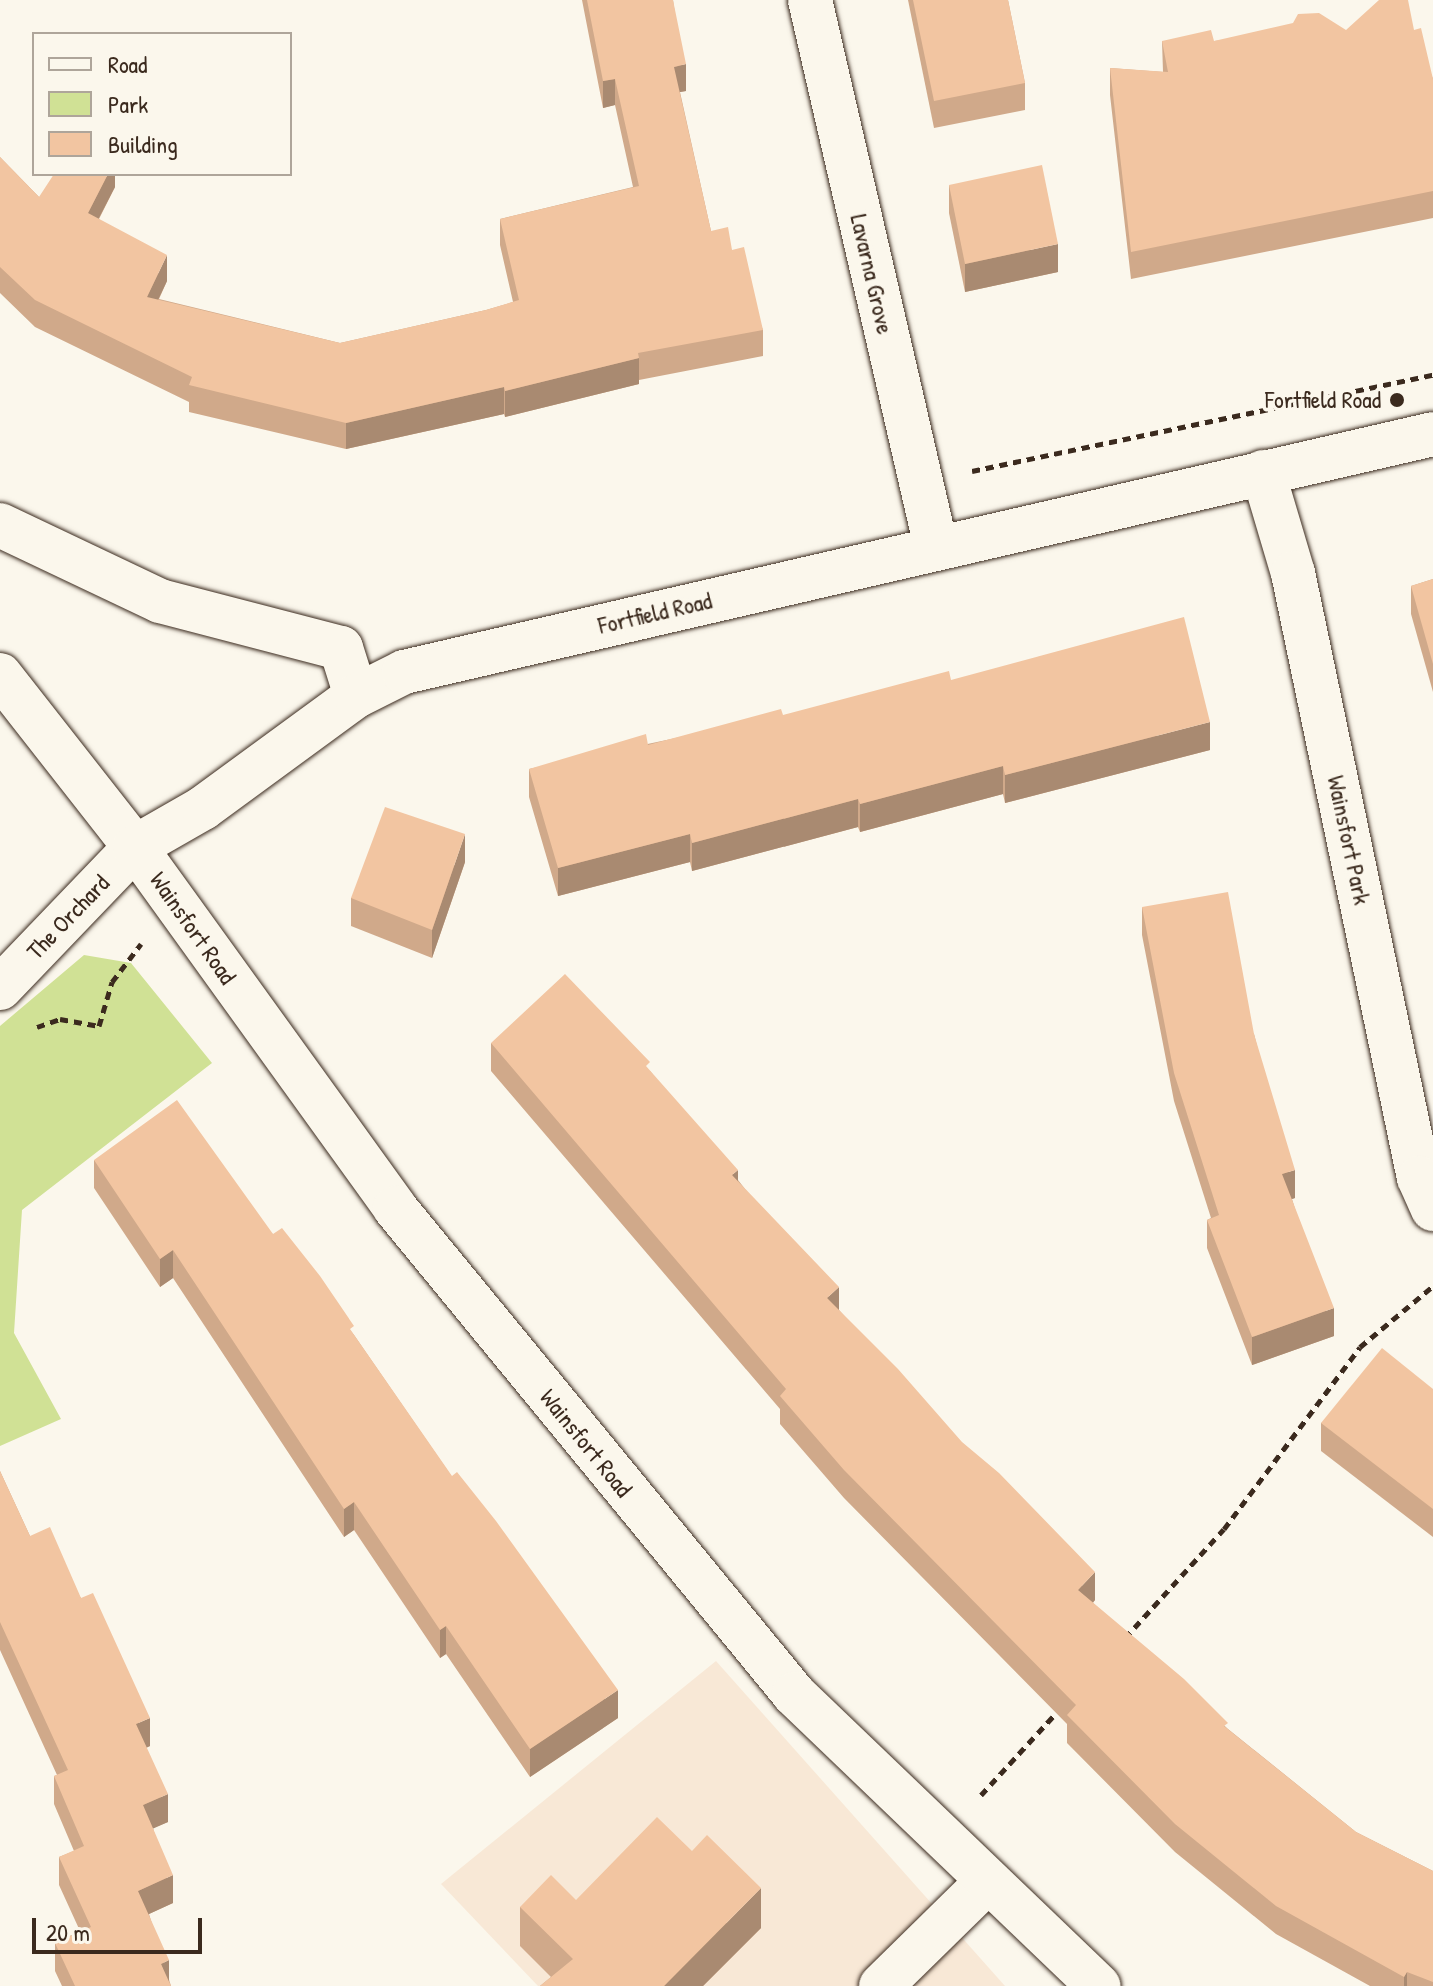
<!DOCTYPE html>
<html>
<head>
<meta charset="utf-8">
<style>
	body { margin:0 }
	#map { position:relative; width:1433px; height:1986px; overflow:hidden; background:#fbf7ec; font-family:"Patrick Hand",sans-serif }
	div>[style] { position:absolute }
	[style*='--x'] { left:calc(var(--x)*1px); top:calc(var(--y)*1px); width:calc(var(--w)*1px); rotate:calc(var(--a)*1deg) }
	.built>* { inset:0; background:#f8e8d6 }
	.green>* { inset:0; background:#d0e195 }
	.path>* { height:5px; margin-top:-2.5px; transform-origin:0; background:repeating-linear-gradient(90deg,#3b2a1e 0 8px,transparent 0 14px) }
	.roads { filter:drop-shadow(0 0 2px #3b2a1e) drop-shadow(0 0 2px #3b2a1e) }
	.street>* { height:44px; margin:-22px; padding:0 22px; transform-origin:22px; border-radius:22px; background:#fbf7ec }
	.secondary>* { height:44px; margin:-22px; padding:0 22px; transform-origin:22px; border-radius:22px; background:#fbf7ec }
	.wall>* { inset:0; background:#d0a98a }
	.shaded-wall>* { inset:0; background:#a98a71 }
	.building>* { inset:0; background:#f2c5a1 }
	.dots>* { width:22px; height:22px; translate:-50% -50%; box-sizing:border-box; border:4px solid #fbf7ec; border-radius:50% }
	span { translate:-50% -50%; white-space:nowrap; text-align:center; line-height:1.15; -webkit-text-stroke:7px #fbf7ec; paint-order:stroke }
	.street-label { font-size:24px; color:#3b2a1e }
	.poi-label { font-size:24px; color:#3b2a1e }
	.right { translate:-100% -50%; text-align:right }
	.legend { position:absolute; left:32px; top:32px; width:260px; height:144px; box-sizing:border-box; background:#fbf7ec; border:2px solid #aea59a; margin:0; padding:10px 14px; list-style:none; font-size:24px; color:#3b2a1e }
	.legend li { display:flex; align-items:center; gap:16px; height:40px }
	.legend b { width:40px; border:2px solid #aea59a }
	.scale { position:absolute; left:32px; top:1918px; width:170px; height:36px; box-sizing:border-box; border:4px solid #3b2a1e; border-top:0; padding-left:10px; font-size:24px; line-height:28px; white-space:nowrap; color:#3b2a1e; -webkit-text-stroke:6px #fbf7ec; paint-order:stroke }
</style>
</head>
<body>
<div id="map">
	<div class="built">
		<i style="clip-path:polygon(716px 1661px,1005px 1986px,538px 1986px,441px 1884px)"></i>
	</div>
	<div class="green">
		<i style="clip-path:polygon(84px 955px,131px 963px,212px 1063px,22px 1210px,14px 1333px,61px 1419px,0 1446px,0 1026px)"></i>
	</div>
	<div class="path">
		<i style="--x:972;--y:471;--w:471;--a:-11.8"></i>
		<i style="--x:37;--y:1027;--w:24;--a:-19"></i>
		<i style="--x:60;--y:1019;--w:40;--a:10"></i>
		<i style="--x:99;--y:1026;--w:46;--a:-73.5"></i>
		<i style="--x:112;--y:982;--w:48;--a:-52.7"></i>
		<i style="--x:1125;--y:1638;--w:147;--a:-47.8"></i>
		<i style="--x:1224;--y:1529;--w:227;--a:-53.2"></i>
		<i style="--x:1360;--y:1347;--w:95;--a:-39.9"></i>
		<i style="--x:981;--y:1795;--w:115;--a:-47.5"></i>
	</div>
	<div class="roads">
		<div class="street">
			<i style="--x:810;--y:0;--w:561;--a:77.03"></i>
			<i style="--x:1263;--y:472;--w:105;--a:73.5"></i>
			<i style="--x:1293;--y:573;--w:618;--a:78.24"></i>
			<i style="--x:1419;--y:1178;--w:34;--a:66"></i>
			<i style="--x:0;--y:525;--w:177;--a:25.4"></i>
			<i style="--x:160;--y:601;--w:187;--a:14.6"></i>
			<i style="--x:341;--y:648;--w:50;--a:72.6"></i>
			<i style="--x:0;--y:988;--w:195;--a:-46.2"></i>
			<i style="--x:881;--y:1986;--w:150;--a:-44.5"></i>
		</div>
		<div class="secondary">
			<i style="--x:0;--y:675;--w:219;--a:51.9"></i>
			<i style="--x:135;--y:847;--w:445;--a:54.2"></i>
			<i style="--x:395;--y:1208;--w:629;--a:50.61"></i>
			<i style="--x:794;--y:1694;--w:422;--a:43.8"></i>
			<i style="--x:135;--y:847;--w:78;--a:-29.8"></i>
			<i style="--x:203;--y:808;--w:190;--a:-36.2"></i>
			<i style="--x:356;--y:696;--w:54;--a:-26.6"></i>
			<i style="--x:404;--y:672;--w:1056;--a:-13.02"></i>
		</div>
	</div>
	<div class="wall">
		<i style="clip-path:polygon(582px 0,673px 0,686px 91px,680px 92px,711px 231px,732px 250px,763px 330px,763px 356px,639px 380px,639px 384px,505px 417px,504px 414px,346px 449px,189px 412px,189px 402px,35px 327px,0 293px,0 157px,39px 197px,115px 174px,115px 187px,99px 219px,167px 281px,159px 299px,340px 343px,486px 310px,513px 302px,500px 245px,500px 219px,633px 187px,615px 105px,603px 108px)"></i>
		<i style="clip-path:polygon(908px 0,1008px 0,1025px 83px,1025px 110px,934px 128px)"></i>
		<i style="clip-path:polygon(1346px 30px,1414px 30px,1433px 79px,1433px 218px,1131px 279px,1110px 95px,1110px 68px,1163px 72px,1162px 41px,1214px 41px)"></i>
		<i style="clip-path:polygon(949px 185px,1058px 272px,965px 292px,949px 213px)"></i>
		<i style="clip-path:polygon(1433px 579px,1433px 692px,1411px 614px,1411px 586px)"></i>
		<i style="clip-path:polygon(951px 680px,1210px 750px,1005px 803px,1003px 794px,860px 832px,858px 827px,692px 871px,690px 862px,558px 896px,529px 797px,529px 769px)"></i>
		<i style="clip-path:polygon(465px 862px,432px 958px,351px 926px,351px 898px)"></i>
		<i style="clip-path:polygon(1142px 907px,1254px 1034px,1295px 1198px,1292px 1199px,1334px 1336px,1252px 1365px,1207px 1248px,1207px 1220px,1211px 1218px,1174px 1101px,1142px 935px)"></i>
		<i style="clip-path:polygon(491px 1043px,650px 1071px,738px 1180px,839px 1310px,1095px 1600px,1093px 1603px,1228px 1729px,1356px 1832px,1433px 1871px,1433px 1986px,1370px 1986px,1276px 1934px,1175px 1852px,1067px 1743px,1067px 1724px,844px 1498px,780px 1424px,780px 1409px,491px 1071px)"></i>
		<i style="clip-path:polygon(94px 1160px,273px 1234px,354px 1335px,618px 1718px,530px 1777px,446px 1654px,440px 1658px,354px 1530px,344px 1537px,173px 1278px,160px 1287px,94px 1188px)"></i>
		<i style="clip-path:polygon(1433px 1389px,1433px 1537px,1321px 1451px,1321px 1423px)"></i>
		<i style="clip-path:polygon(0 1471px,30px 1536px,81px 1598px,150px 1746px,146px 1748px,168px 1822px,153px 1828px,173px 1903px,149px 1914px,171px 1986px,62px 1986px,55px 1971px,55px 1943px,80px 1931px,59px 1885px,59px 1857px,74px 1851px,54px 1804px,54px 1776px,57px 1775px,0 1650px)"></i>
		<i style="clip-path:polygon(576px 1900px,761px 1928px,703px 1986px,540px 1986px,551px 1977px,520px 1946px,520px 1907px)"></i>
	</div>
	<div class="shaded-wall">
		<i style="clip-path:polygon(686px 64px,686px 91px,674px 93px,674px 67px)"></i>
		<i style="clip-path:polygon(615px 79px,615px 105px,603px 108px,603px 81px)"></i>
		<i style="clip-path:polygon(108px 174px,115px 174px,115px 187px,88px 239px,88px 213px)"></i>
		<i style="clip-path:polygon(1058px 244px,1058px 272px,965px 292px,965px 264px)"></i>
		<i style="clip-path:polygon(167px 255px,167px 281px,147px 323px,147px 297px)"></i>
		<i style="clip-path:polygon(639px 358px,639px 384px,505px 417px,505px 391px)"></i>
		<i style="clip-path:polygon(504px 387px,504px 414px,346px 449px,346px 423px)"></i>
		<i style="clip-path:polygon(1210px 722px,1210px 750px,1005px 803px,1005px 775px)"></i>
		<i style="clip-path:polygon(1003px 766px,1003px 794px,860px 832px,860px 804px)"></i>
		<i style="clip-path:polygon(858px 799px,858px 827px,692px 871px,692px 843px)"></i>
		<i style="clip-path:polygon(465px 834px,465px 862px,432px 958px,432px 930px)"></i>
		<i style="clip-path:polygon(690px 834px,690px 862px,558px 896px,558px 868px)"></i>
		<i style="clip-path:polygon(738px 1170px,738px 1198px,732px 1175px)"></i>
		<i style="clip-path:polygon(1295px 1170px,1295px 1198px,1282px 1202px,1282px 1174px)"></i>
		<i style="clip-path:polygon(173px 1250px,173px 1278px,160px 1287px,160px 1259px)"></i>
		<i style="clip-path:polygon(839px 1287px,839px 1315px,827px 1298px)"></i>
		<i style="clip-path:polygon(1334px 1308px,1334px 1336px,1252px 1365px,1252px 1337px)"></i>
		<i style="clip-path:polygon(354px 1502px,354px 1530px,344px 1537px,344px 1509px)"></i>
		<i style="clip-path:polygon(1095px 1572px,1095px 1600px,1078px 1618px,1078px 1590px)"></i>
		<i style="clip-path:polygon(446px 1626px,446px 1654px,440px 1658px,440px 1630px)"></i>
		<i style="clip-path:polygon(618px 1690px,618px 1718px,530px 1777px,530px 1749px)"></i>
		<i style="clip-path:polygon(150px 1718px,150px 1746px,136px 1752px,136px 1724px)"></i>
		<i style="clip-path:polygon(168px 1794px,168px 1822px,143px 1833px,143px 1805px)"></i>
		<i style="clip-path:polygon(173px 1875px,173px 1903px,138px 1919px,138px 1891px)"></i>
		<i style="clip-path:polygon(761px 1888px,761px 1928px,703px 1986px,664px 1986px)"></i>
		<i style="clip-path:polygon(169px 1960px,169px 1986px,161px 1964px)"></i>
		<i style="clip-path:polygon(1407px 1972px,1407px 1986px,1404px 1986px,1404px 1977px)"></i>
	</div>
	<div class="building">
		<i style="clip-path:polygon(587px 0,673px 0,686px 64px,674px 67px,711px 231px,728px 227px,732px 250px,744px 247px,763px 330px,638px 353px,639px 358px,505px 391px,504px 387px,346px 423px,189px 385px,192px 377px,35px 300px,0 267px,0 157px,39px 197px,54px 174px,108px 174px,88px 213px,167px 255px,147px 297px,340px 343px,486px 310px,519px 300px,500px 219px,639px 186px,615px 79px,603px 81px)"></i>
		<i style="clip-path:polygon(913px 0,1008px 0,1025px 83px,934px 101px)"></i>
		<i style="clip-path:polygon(1379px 0,1408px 0,1414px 30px,1421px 28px,1433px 79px,1433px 191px,1131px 252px,1110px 68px,1168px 72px,1162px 41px,1211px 30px,1214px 41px,1293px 23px,1298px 14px,1319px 13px,1346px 30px)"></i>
		<i style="clip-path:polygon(1042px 165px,1058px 244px,965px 264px,949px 185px)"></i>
		<i style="clip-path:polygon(1433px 579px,1433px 664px,1411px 586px)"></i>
		<i style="clip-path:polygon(1184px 617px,1210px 722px,1005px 775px,1003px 766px,860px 804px,858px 799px,692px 843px,690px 834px,558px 868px,529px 769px,646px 734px,648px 745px,781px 709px,783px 715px,949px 671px,951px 680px)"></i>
		<i style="clip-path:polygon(385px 807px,465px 834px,432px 930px,351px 898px)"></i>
		<i style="clip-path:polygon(1228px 892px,1254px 1034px,1295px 1170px,1282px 1174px,1334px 1308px,1252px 1337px,1207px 1220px,1219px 1215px,1174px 1073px,1142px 907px)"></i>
		<i style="clip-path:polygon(565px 974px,650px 1062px,646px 1066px,738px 1170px,732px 1175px,839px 1287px,827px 1298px,898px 1369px,962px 1442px,999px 1473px,1095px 1572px,1078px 1590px,1184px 1679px,1228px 1723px,1224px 1726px,1356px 1832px,1433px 1871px,1433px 1982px,1407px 1972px,1404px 1977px,1276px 1906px,1175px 1824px,1067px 1715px,1076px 1705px,844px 1470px,780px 1396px,786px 1389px,491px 1043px)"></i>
		<i style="clip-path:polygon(177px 1100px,273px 1234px,282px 1228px,320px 1276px,354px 1326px,350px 1329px,452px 1476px,457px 1472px,496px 1521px,618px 1690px,530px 1749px,446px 1626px,440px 1630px,354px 1502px,344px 1509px,173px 1250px,160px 1259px,94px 1160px)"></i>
		<i style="clip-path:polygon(1382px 1348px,1433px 1389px,1433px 1509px,1321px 1423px)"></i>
		<i style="clip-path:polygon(0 1471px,30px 1536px,50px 1527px,81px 1598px,93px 1593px,150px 1718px,136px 1724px,168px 1794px,143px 1805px,173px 1875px,138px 1891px,169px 1960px,161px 1964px,171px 1986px,75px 1986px,55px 1943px,91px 1927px,59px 1857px,84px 1846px,54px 1776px,68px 1770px,0 1622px)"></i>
		<i style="clip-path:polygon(657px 1817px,692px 1851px,707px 1835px,761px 1888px,664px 1986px,540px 1986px,573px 1959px,520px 1907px,551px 1875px,576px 1900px)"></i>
	</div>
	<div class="dots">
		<i style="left:1397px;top:400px;background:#3b2a1e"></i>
	</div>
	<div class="street-label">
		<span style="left:872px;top:274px;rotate:77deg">Lavarna Grove</span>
		<span style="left:655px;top:613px;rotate:-13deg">Fortfield Road</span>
		<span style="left:1349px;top:840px;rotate:78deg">Wainsfort Park</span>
		<span style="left:68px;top:917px;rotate:-46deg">The Orchard</span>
		<span style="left:193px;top:928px;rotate:55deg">Wainsfort Road</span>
		<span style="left:586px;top:1443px;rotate:51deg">Wainsfort Road</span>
	</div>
	<div class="poi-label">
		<span class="right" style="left:1381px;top:400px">Fortfield Road</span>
	</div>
	<ul class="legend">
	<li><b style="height:10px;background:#fbf7ec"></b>Road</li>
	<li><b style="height:22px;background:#d0e195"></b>Park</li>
	<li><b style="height:22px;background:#f2c5a1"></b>Building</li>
	</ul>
	<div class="scale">20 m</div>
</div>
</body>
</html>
